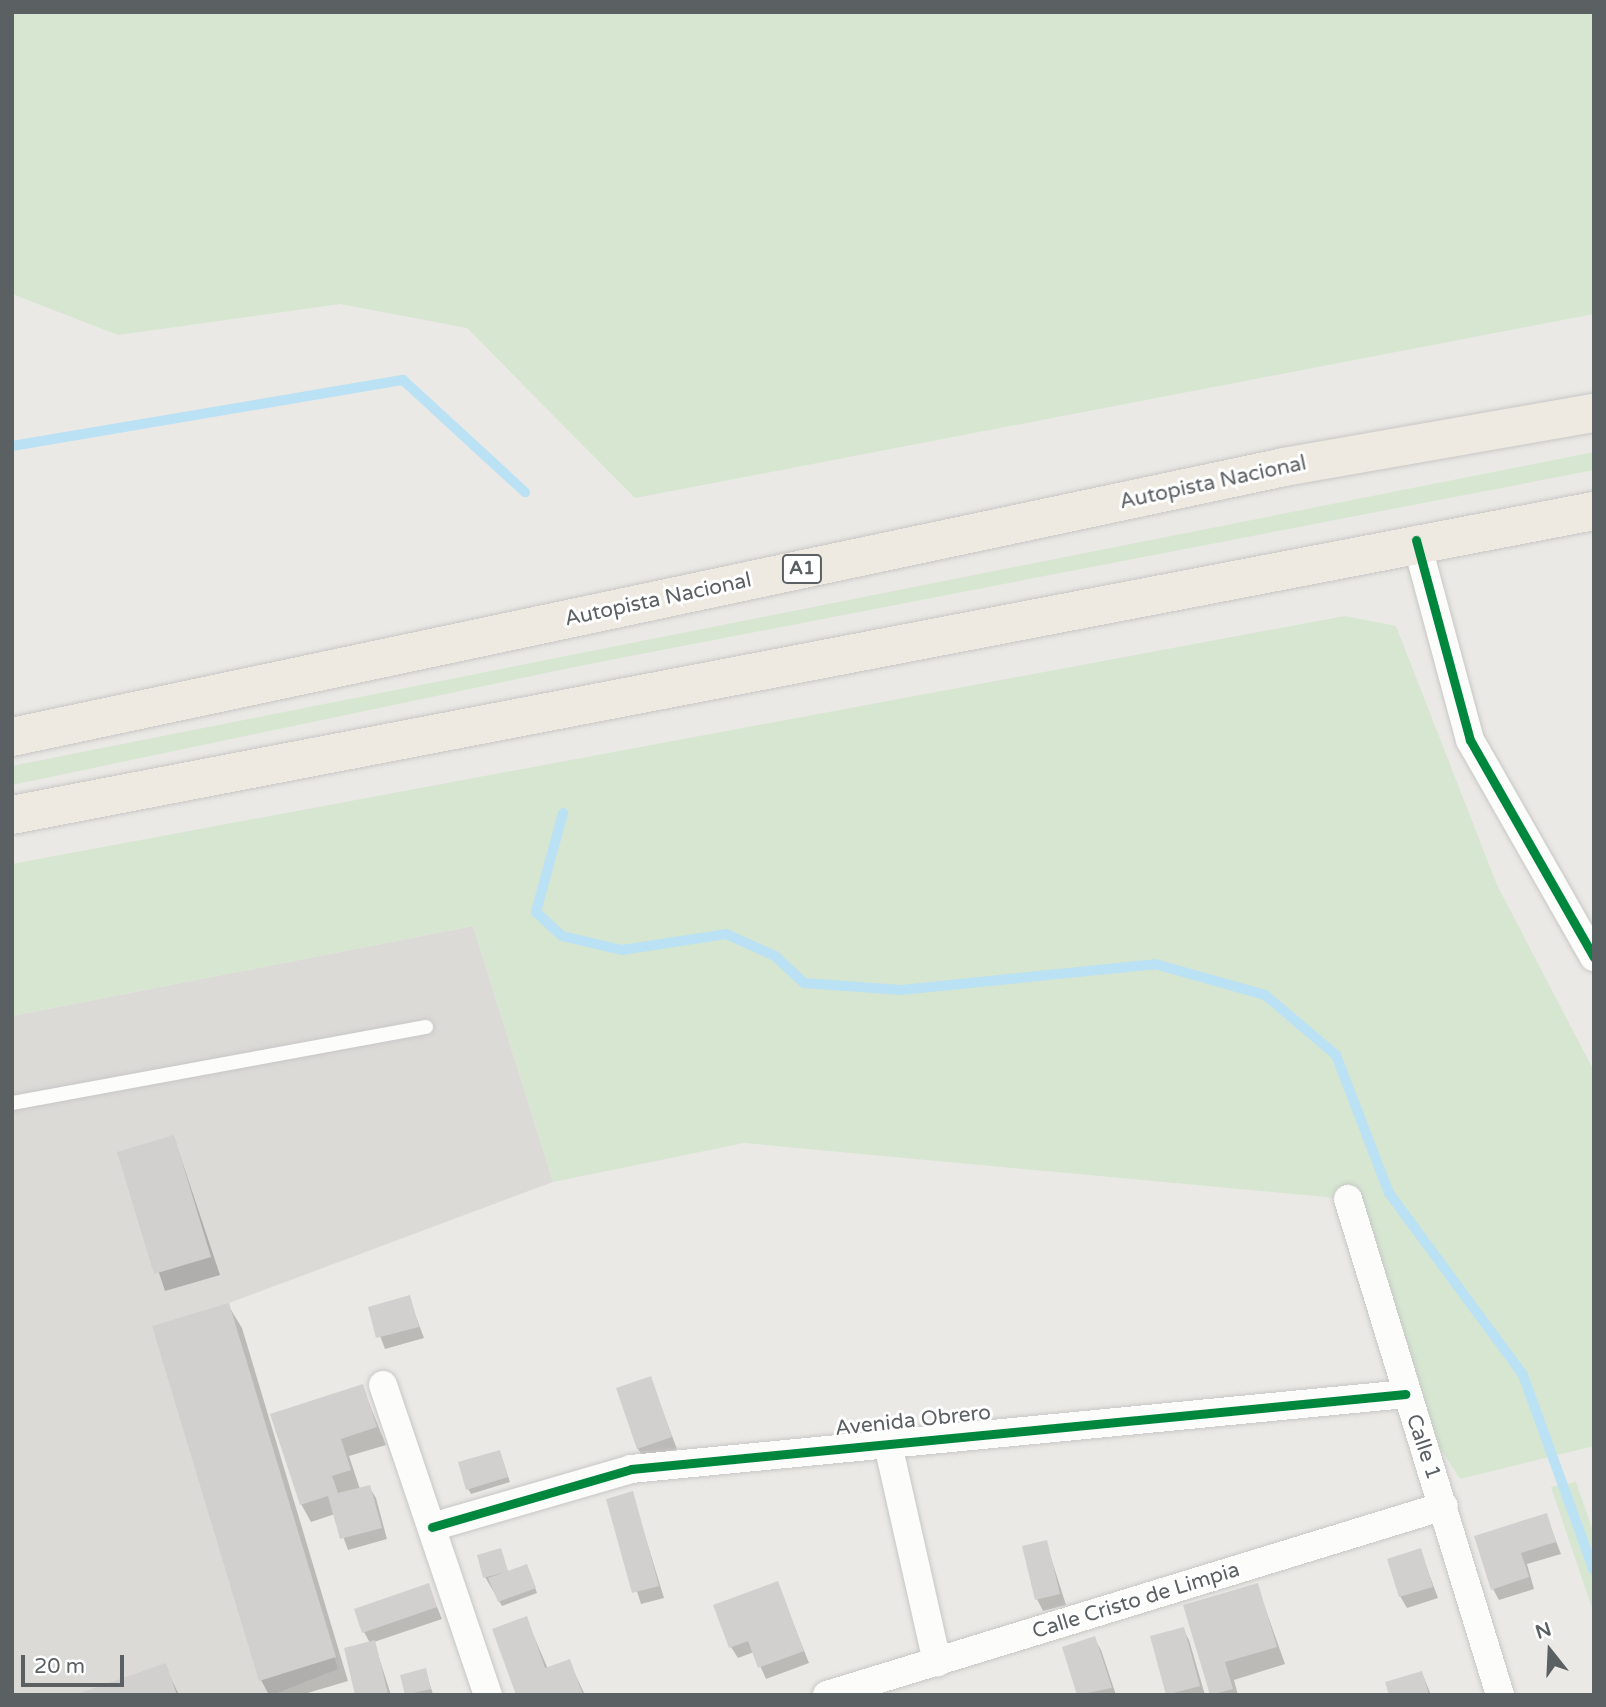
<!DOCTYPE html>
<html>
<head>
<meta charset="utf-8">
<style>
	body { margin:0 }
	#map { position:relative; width:1606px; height:1707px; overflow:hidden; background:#ebe9e5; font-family:"Varela Round",sans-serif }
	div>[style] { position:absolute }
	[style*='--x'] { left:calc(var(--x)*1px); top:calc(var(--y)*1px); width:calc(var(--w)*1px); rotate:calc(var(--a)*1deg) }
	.industrial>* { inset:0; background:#dcdad7 }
	.green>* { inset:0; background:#d6e6d1 }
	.shadow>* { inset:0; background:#0003 }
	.stream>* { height:10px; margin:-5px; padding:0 5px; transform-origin:5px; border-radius:5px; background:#bbe1f4 }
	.building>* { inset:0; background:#d1d0ce }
	.roads { filter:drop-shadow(0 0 2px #c7c7c6) drop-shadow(0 0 2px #c7c7c6) }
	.lane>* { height:14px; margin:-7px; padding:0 7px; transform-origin:7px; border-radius:7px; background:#fcfcfb }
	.street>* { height:28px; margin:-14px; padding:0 14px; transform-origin:14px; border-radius:14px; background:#fcfcfb }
	.highway>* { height:38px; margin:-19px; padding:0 19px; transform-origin:19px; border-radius:19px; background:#eeeae1 }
	.cycleway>* { height:9px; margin:-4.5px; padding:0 4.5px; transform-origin:4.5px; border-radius:4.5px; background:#00873e }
	span { translate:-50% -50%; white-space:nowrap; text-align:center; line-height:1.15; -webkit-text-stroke:6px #fff; paint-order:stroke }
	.shield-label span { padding:2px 5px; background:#fff; border:2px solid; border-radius:5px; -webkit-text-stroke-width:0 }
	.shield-label { font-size:19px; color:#5b6063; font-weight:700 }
	.street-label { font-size:21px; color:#5b6063 }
	.frame { position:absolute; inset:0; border:14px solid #5b6063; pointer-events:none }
	.north { position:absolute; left:1515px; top:1616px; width:70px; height:70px; -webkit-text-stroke:5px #fff; paint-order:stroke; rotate:342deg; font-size:19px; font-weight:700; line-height:28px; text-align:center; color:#5b6063 }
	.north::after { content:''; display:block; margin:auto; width:24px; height:32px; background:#5b6063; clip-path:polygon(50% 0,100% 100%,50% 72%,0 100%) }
	.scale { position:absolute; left:21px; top:1655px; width:103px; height:32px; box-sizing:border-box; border:4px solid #5b6063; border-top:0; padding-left:9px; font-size:21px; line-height:24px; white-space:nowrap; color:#5b6063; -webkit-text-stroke:5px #fff; paint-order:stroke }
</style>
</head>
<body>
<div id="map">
	<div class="industrial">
		<i style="clip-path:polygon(473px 926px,553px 1182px,229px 1303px,338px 1669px,272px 1695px,12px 1695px,12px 1016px)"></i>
	</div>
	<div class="green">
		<i style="clip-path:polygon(12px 12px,1594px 12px,1594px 314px,635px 498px,467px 328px,340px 304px,118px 335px,12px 294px)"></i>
		<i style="clip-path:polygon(1594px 452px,1594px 470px,584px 665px,12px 785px,12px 766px)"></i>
		<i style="clip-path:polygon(1345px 616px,1396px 626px,1497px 885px,1594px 1071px,1594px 1446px,1460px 1479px,1405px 1394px,1348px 1199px,744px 1143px,553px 1182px,473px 926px,12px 1016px,12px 864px)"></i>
		<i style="clip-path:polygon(1576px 1482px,1594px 1534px,1594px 1614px,1551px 1487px)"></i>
	</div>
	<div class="shadow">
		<i style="clip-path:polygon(174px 1137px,220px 1275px,165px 1291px,119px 1153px)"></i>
		<i style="clip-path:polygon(409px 1298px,424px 1338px,385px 1349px,370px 1309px)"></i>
		<i style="clip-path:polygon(228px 1305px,242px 1328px,348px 1681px,301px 1695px,269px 1695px,261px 1680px)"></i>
		<i style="clip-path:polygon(650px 1378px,677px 1449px,645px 1460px,638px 1449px)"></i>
		<i style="clip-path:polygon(362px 1386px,386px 1445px,349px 1456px,360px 1489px,369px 1487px,376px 1498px,387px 1539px,348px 1550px,335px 1514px,311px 1522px,301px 1504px)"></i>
		<i style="clip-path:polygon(500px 1452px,510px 1482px,471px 1494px,468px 1489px)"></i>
		<i style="clip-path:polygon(632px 1493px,664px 1598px,641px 1604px,608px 1500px)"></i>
		<i style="clip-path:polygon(1546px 1515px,1561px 1554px,1527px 1564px,1534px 1589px,1499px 1600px,1493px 1589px)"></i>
		<i style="clip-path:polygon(1046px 1542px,1066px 1605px,1043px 1611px,1037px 1599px)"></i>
		<i style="clip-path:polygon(500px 1550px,508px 1572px,529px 1571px,537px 1593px,502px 1606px,485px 1577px)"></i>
		<i style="clip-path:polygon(1420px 1550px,1438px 1598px,1407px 1608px,1400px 1596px)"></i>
		<i style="clip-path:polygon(777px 1583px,809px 1663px,766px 1679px,754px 1652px,738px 1658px,731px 1647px)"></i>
		<i style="clip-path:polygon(428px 1585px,442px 1619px,374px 1642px,391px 1695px,357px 1695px,370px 1643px,364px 1632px)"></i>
		<i style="clip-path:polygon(1257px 1585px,1285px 1664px,1234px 1680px,1238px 1695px,1212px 1695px,1186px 1606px)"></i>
		<i style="clip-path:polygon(526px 1618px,548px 1669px,569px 1661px,585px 1695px,518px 1695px)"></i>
		<i style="clip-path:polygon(1183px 1629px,1189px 1640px,1205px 1695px,1168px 1695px,1152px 1637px)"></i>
		<i style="clip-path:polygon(1094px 1638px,1101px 1650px,1116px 1695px,1079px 1695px,1064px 1648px)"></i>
		<i style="clip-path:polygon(165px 1666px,179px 1695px,81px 1695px)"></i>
		<i style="clip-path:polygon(425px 1670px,433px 1694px,406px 1695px,402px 1676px)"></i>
		<i style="clip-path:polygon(1422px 1673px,1431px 1695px,1391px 1695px)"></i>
	</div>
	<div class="stream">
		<i style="--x:12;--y:446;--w:397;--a:-9.6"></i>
		<i style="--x:403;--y:380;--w:166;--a:42.6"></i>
		<i style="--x:563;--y:813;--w:103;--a:105.3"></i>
		<i style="--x:536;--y:912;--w:35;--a:43"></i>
		<i style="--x:562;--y:936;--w:62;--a:13.1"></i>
		<i style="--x:622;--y:950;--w:105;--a:-8.7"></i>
		<i style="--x:726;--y:934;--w:54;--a:24.2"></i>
		<i style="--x:775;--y:956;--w:40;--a:43"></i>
		<i style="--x:804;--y:983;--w:97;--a:4.1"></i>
		<i style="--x:901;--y:990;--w:255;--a:-5.8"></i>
		<i style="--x:1155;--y:964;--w:114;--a:15.7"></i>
		<i style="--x:1265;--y:995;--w:93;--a:40.2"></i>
		<i style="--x:1336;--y:1055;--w:148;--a:69"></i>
		<i style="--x:1389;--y:1193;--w:226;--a:53.6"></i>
		<i style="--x:1523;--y:1375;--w:208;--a:70.1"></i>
	</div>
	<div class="building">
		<i style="clip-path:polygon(174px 1135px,211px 1257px,154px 1274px,117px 1152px)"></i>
		<i style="clip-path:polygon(410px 1295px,419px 1327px,376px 1338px,368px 1307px)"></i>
		<i style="clip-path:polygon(229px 1303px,336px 1657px,259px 1681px,152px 1326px)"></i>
		<i style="clip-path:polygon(651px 1376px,672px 1437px,637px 1449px,616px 1388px)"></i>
		<i style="clip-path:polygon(363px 1384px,377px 1427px,341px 1439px,351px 1470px,332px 1476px,338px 1493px,370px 1485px,382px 1528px,340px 1539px,328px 1496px,300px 1505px,270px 1414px)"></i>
		<i style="clip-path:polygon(500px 1450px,508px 1477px,466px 1490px,458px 1462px)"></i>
		<i style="clip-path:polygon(633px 1491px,659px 1586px,632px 1593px,606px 1499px)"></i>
		<i style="clip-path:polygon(1547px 1513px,1556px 1542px,1521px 1553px,1529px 1577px,1491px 1590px,1474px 1536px)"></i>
		<i style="clip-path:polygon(1047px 1540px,1060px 1594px,1035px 1600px,1022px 1546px)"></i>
		<i style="clip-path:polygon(501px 1548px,508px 1571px,527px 1564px,536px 1588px,498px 1602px,488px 1578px,505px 1572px,483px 1578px,477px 1555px)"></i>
		<i style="clip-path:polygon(1421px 1548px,1433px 1587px,1399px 1597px,1387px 1559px)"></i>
		<i style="clip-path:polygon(778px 1581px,804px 1651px,758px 1668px,748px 1641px,729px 1648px,713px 1605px)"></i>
		<i style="clip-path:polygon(429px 1583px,437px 1607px,362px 1633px,354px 1609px)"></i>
		<i style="clip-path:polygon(1258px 1583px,1277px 1647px,1225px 1662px,1233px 1689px,1210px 1695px,1183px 1605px)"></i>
		<i style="clip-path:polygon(527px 1616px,545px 1668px,570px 1659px,583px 1695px,516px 1695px,492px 1629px)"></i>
		<i style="clip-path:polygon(1184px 1627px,1200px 1686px,1166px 1695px,1150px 1636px)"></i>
		<i style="clip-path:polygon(1095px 1636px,1112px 1688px,1077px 1695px,1062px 1647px)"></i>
		<i style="clip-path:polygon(375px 1640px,388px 1694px,355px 1695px,344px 1648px)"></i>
		<i style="clip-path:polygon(166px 1663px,177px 1695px,77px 1695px,77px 1694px)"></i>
		<i style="clip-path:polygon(426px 1668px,431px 1689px,405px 1695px,400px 1675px)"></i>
		<i style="clip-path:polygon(1422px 1671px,1429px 1695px,1389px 1695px,1385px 1682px)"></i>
	</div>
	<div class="roads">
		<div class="lane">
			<i style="--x:12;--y:1103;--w:421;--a:-10.4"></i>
		</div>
		<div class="street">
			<i style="--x:1416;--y:540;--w:207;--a:74.9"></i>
			<i style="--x:1470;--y:740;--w:250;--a:60.3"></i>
			<i style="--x:1348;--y:1199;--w:519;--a:72.96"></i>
			<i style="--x:383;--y:1385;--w:327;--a:71.3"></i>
			<i style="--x:887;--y:1440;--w:228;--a:77.3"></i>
			<i style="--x:432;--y:1527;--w:207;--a:-16.2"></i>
			<i style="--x:631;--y:1469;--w:778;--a:-5.53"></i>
			<i style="--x:827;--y:1695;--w:645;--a:-17.03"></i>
		</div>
		<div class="highway">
			<i style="--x:12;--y:737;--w:1300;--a:-11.98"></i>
			<i style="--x:1284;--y:467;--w:315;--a:-9.9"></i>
			<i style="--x:12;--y:815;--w:1611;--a:-10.88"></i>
		</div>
	</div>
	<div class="cycleway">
		<i style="--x:1416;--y:540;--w:207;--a:74.9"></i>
		<i style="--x:1470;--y:740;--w:250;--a:60.3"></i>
		<i style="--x:432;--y:1527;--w:207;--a:-16.2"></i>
		<i style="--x:631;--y:1469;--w:778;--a:-5.53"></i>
	</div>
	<div class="shield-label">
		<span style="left:802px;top:569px">A1</span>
	</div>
	<div class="street-label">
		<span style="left:1213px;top:483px;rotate:-12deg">Autopista Nacional</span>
		<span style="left:658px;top:600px;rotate:-12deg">Autopista Nacional</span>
		<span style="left:913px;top:1421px;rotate:-6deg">Avenida Obrero</span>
		<span style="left:1423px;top:1447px;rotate:71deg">Calle 1</span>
		<span style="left:1136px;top:1601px;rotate:-17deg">Calle Cristo de Limpia</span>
	</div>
	<div class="frame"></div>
	<div class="north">N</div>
	<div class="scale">20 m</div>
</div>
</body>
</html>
